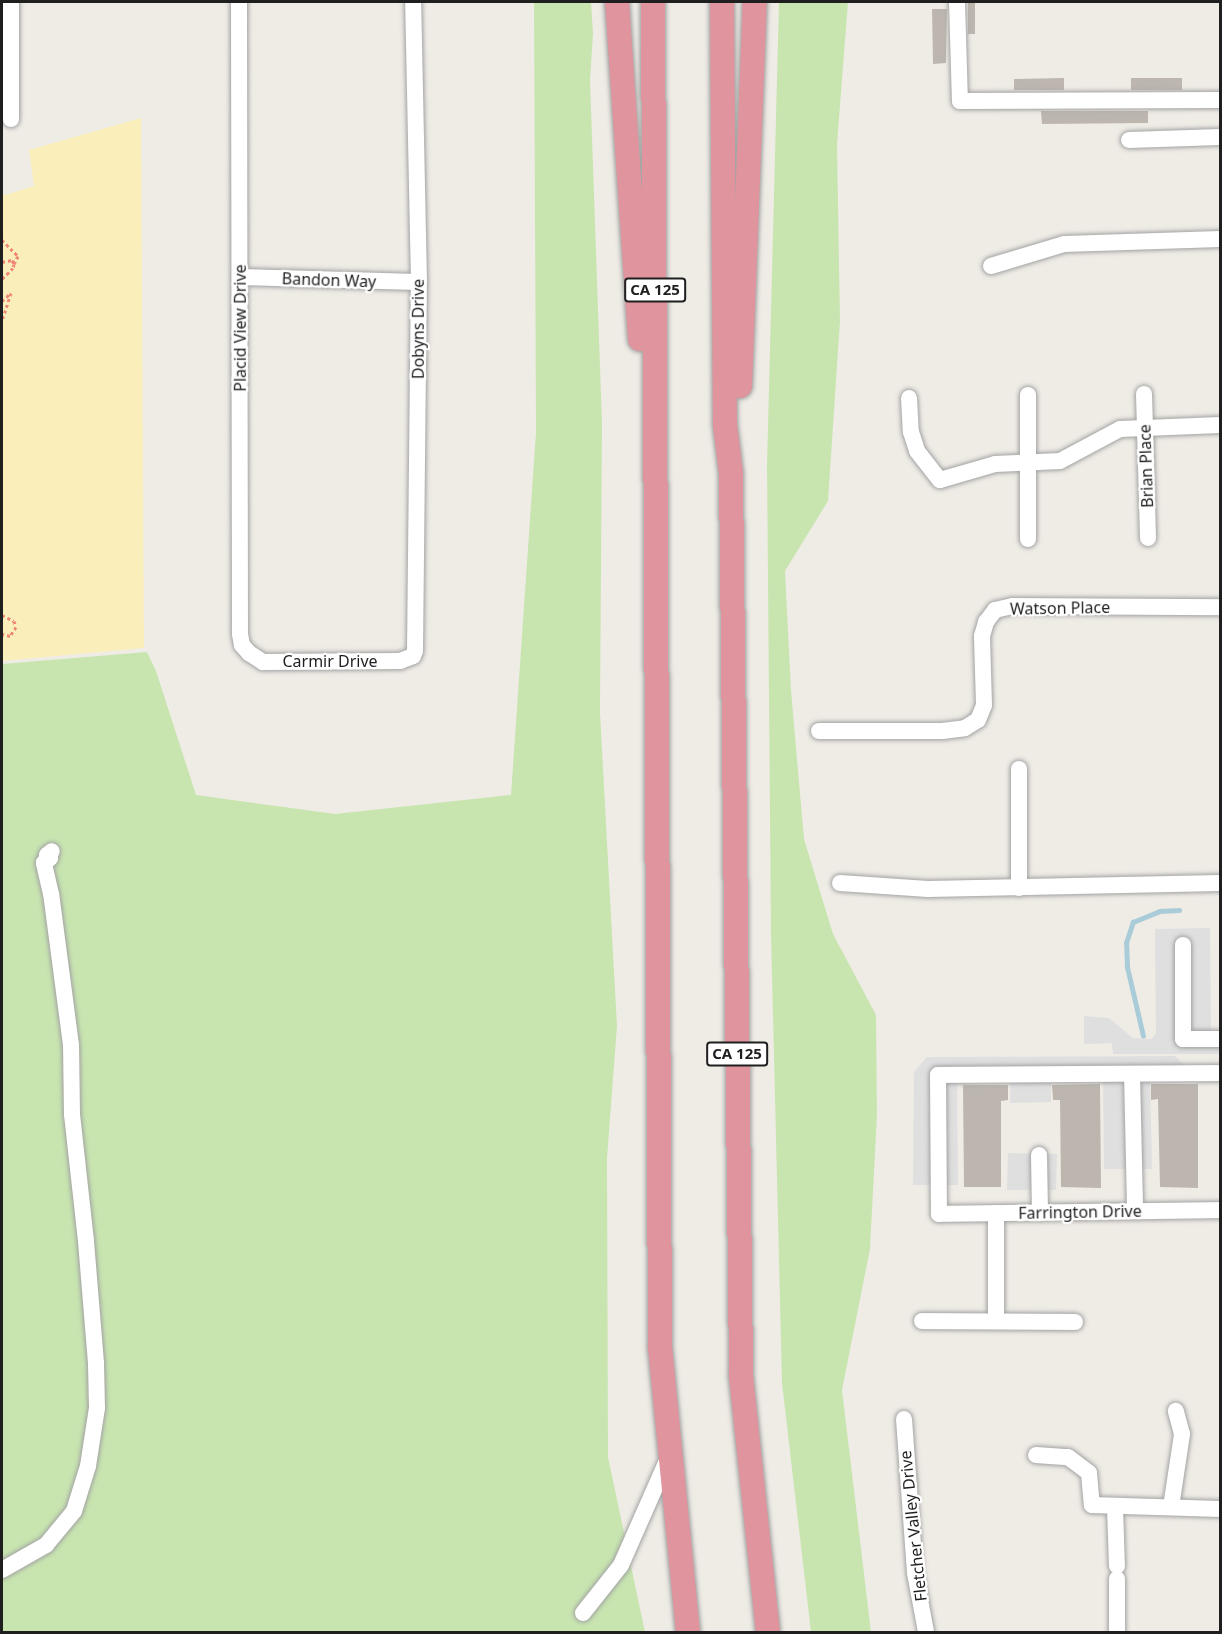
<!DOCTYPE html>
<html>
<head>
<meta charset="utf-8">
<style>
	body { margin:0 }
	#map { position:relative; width:1222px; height:1634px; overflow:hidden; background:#efece6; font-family:"Noto Sans",sans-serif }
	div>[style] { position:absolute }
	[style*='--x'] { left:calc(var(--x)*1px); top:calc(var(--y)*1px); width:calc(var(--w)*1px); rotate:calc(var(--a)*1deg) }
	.grass>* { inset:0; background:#c8e5b0 }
	.sand>* { inset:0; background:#faefba }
	.parking>* { inset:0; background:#dfdfdf }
	.stream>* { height:4.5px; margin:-2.25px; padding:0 2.25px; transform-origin:2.25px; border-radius:2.25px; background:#aaccd9 }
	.building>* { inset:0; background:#bcb6af }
	.path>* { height:3px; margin-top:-1.5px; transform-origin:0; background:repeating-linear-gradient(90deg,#ef8877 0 3px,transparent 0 6px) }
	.roads { filter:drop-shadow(0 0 2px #a3a3a3) drop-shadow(0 0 2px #a3a3a3) }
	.minor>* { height:16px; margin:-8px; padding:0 8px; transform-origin:8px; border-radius:8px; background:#fff }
	.highway>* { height:24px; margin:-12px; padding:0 12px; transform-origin:12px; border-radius:12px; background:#e0949e }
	span { translate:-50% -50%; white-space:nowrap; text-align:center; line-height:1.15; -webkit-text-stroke:4.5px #fff; paint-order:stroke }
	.shield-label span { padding:2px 4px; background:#fff; border:2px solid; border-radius:4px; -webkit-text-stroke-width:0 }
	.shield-label { font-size:15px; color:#1f1f1f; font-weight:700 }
	.street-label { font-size:16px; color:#1f1f1f }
	.frame { position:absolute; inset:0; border:3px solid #1f1f1f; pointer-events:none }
</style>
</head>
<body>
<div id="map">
	<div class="grass">
		<i style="clip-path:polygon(534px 2px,591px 2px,593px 33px,590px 80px,602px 423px,600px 713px,617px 1026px,607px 1158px,608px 1457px,645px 1632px,2px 1632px,2px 664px,147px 652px,156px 671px,196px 795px,335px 814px,511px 795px,536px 432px)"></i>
		<i style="clip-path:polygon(779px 2px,848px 2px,837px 144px,840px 321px,828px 501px,785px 571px,791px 690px,804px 839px,833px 934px,876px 1015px,877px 1114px,870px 1249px,842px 1390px,871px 1632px,811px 1632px,782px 1383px,771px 935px,767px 464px)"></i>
	</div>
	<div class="sand">
		<i style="clip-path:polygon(141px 118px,144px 648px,2px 661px,2px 196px,34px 186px,29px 150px)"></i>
	</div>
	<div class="parking">
		<i style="clip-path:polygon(1210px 928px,1211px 1031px,1219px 1033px,1220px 1054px,1113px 1054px,1112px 1043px,1084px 1044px,1084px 1016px,1109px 1018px,1133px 1038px,1151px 1039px,1156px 1034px,1155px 929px)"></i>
		<i style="clip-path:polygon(1175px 1056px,1197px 1078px,1150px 1078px,1152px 1169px,1104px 1169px,1103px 1076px,1051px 1077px,1051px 1102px,1010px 1103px,1011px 1076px,957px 1077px,958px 1185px,913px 1185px,914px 1072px,927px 1057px)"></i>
		<i style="clip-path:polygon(1008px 1153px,1057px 1154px,1056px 1190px,1007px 1190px)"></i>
	</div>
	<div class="stream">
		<i style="--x:1143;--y:1036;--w:71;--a:-103.1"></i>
		<i style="--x:1127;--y:967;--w:24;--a:-92"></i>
		<i style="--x:1126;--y:943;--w:22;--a:-72"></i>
		<i style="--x:1133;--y:922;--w:29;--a:-22"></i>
		<i style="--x:1160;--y:911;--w:19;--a:-3"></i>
	</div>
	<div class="building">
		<i style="clip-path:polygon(968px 2px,975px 2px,975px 34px,968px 34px)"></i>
		<i style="clip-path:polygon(932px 9px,947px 9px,946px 63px,933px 64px)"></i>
		<i style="clip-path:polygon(1064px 78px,1064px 90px,1014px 90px,1014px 79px)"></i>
		<i style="clip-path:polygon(1131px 78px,1182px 78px,1182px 90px,1131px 90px)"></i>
		<i style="clip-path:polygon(1041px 111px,1148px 111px,1148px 123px,1042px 124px)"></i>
		<i style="clip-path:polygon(1100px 1084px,1101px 1188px,1061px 1187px,1060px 1100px,1053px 1100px,1052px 1085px)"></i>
		<i style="clip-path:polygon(1151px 1084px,1198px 1084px,1198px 1188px,1160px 1187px,1158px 1099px,1151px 1100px)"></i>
		<i style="clip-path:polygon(963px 1085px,1008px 1085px,1008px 1100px,1001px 1101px,1001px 1187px,964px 1187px)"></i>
	</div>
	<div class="path">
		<i style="--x:2;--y:240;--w:23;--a:45"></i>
		<i style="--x:18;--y:256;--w:9;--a:117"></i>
		<i style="--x:2;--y:262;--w:10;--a:-11"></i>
		<i style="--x:12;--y:260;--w:4;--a:63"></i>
		<i style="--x:14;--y:264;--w:4;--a:104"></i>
		<i style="--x:13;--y:268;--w:16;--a:135"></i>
		<i style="--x:2;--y:301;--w:12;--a:-42"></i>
		<i style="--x:11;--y:293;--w:28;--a:108"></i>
		<i style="--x:2;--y:615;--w:13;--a:27"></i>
		<i style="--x:14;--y:621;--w:6;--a:72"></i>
		<i style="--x:16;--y:627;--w:11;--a:124"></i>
		<i style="--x:10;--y:636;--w:8;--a:-166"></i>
	</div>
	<div class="roads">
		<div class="minor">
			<i style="--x:239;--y:2;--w:632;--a:89.91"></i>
			<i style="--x:240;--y:634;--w:11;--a:80"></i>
			<i style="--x:242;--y:645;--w:11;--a:49"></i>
			<i style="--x:249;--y:653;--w:17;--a:33"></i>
			<i style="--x:263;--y:662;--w:137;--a:-0.4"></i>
			<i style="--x:400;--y:661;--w:14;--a:-21"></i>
			<i style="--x:413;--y:656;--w:5;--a:-68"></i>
			<i style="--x:415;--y:651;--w:369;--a:-89.4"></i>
			<i style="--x:419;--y:282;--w:280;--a:-91.2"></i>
			<i style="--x:957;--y:2;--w:99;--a:88.3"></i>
			<i style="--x:960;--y:101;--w:260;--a:-0.2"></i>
			<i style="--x:11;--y:119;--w:117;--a:-90"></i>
			<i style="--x:1129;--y:140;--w:91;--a:-1.9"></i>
			<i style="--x:991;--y:266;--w:76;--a:-16.8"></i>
			<i style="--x:1064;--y:244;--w:156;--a:-1.8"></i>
			<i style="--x:240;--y:277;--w:179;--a:1.6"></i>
			<i style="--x:1144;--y:394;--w:144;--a:88.4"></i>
			<i style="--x:909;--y:398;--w:34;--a:87"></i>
			<i style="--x:911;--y:432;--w:20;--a:72"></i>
			<i style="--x:917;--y:451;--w:37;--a:52"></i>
			<i style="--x:940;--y:480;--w:57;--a:-16.2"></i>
			<i style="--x:995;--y:464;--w:65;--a:-2.6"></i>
			<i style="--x:1060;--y:461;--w:68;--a:-28.1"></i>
			<i style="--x:1120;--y:429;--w:100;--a:-2.3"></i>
			<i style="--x:1028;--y:539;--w:144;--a:-90"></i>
			<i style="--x:819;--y:731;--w:123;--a:0"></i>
			<i style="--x:942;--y:731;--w:23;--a:-7"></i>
			<i style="--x:965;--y:728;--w:15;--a:-32"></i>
			<i style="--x:978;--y:720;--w:16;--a:-68"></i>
			<i style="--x:984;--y:705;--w:69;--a:-91.7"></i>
			<i style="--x:982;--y:636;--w:15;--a:-74"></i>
			<i style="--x:986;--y:622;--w:15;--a:-53"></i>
			<i style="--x:995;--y:610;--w:18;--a:-13"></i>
			<i style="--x:1013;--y:606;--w:207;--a:0.3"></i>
			<i style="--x:840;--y:883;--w:88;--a:3.9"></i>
			<i style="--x:928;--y:889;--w:292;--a:-1.2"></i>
			<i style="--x:1019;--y:888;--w:119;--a:-90"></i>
			<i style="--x:1183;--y:945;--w:94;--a:90"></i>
			<i style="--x:1183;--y:1039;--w:37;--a:0"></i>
			<i style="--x:1220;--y:1073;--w:282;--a:179.6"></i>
			<i style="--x:938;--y:1075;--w:139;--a:89.6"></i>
			<i style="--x:939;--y:1214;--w:281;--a:-0.8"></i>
			<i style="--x:1132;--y:1074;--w:137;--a:88.7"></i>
			<i style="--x:1039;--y:1155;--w:58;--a:89"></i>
			<i style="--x:996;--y:1213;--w:108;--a:90"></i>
			<i style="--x:922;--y:1321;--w:153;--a:0.4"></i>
			<i style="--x:904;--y:1419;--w:154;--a:85.9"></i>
			<i style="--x:915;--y:1573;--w:60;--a:79.4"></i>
			<i style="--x:1036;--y:1455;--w:32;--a:4"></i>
			<i style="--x:1068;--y:1457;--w:26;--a:37"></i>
			<i style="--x:1089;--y:1473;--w:32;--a:85"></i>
			<i style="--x:1092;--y:1505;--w:128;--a:1.8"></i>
			<i style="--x:1115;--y:1507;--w:59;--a:88.1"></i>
			<i style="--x:1171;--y:1507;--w:74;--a:-81.4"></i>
			<i style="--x:1182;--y:1434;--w:24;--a:-105"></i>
			<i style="--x:2;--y:1570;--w:51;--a:-29.6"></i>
			<i style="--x:46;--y:1545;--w:44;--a:-50.5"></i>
			<i style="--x:74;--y:1511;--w:47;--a:-72.7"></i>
			<i style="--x:88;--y:1466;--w:59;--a:-81.2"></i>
			<i style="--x:97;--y:1408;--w:45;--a:-91.3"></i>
			<i style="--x:96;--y:1363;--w:122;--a:-94.7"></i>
			<i style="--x:86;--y:1241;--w:127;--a:-96.3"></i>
			<i style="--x:72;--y:1115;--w:70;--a:-90.8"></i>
			<i style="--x:71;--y:1045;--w:152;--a:-97.5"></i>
			<i style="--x:51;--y:894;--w:32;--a:-103"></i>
			<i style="--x:44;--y:863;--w:8;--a:-40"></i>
			<i style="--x:50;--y:858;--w:4;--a:-135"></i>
			<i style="--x:47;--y:855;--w:6;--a:-39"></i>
			<i style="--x:1117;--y:1579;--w:53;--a:90"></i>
			<i style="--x:583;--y:1613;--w:61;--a:-51.6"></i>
			<i style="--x:621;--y:1565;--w:121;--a:-66.2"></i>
		</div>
		<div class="highway">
			<i style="--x:617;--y:2;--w:338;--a:86.1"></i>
			<i style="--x:653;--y:2;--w:1345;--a:89.7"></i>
			<i style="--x:660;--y:1347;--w:286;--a:84.4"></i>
			<i style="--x:722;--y:2;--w:423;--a:89.6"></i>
			<i style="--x:725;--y:425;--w:49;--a:83"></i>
			<i style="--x:731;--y:474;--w:902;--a:89.36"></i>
			<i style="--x:741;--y:1376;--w:257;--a:84"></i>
			<i style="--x:740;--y:386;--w:384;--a:-87.8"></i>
		</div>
	</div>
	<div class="shield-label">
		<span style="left:655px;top:290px">CA 125</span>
		<span style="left:737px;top:1054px">CA 125</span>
	</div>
	<div class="street-label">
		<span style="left:329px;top:280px;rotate:2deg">Bandon Way</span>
		<span style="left:240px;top:328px;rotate:-90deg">Placid View Drive</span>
		<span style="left:418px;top:329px;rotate:-90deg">Dobyns Drive</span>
		<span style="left:1146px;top:466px;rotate:-92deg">Brian Place</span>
		<span style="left:1060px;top:608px;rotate:-1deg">Watson Place</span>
		<span style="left:330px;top:661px">Carmir Drive</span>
		<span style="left:1080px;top:1212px;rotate:-1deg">Farrington Drive</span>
		<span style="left:913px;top:1526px;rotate:-96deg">Fletcher Valley Drive</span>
	</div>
	<div class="frame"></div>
</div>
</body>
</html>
